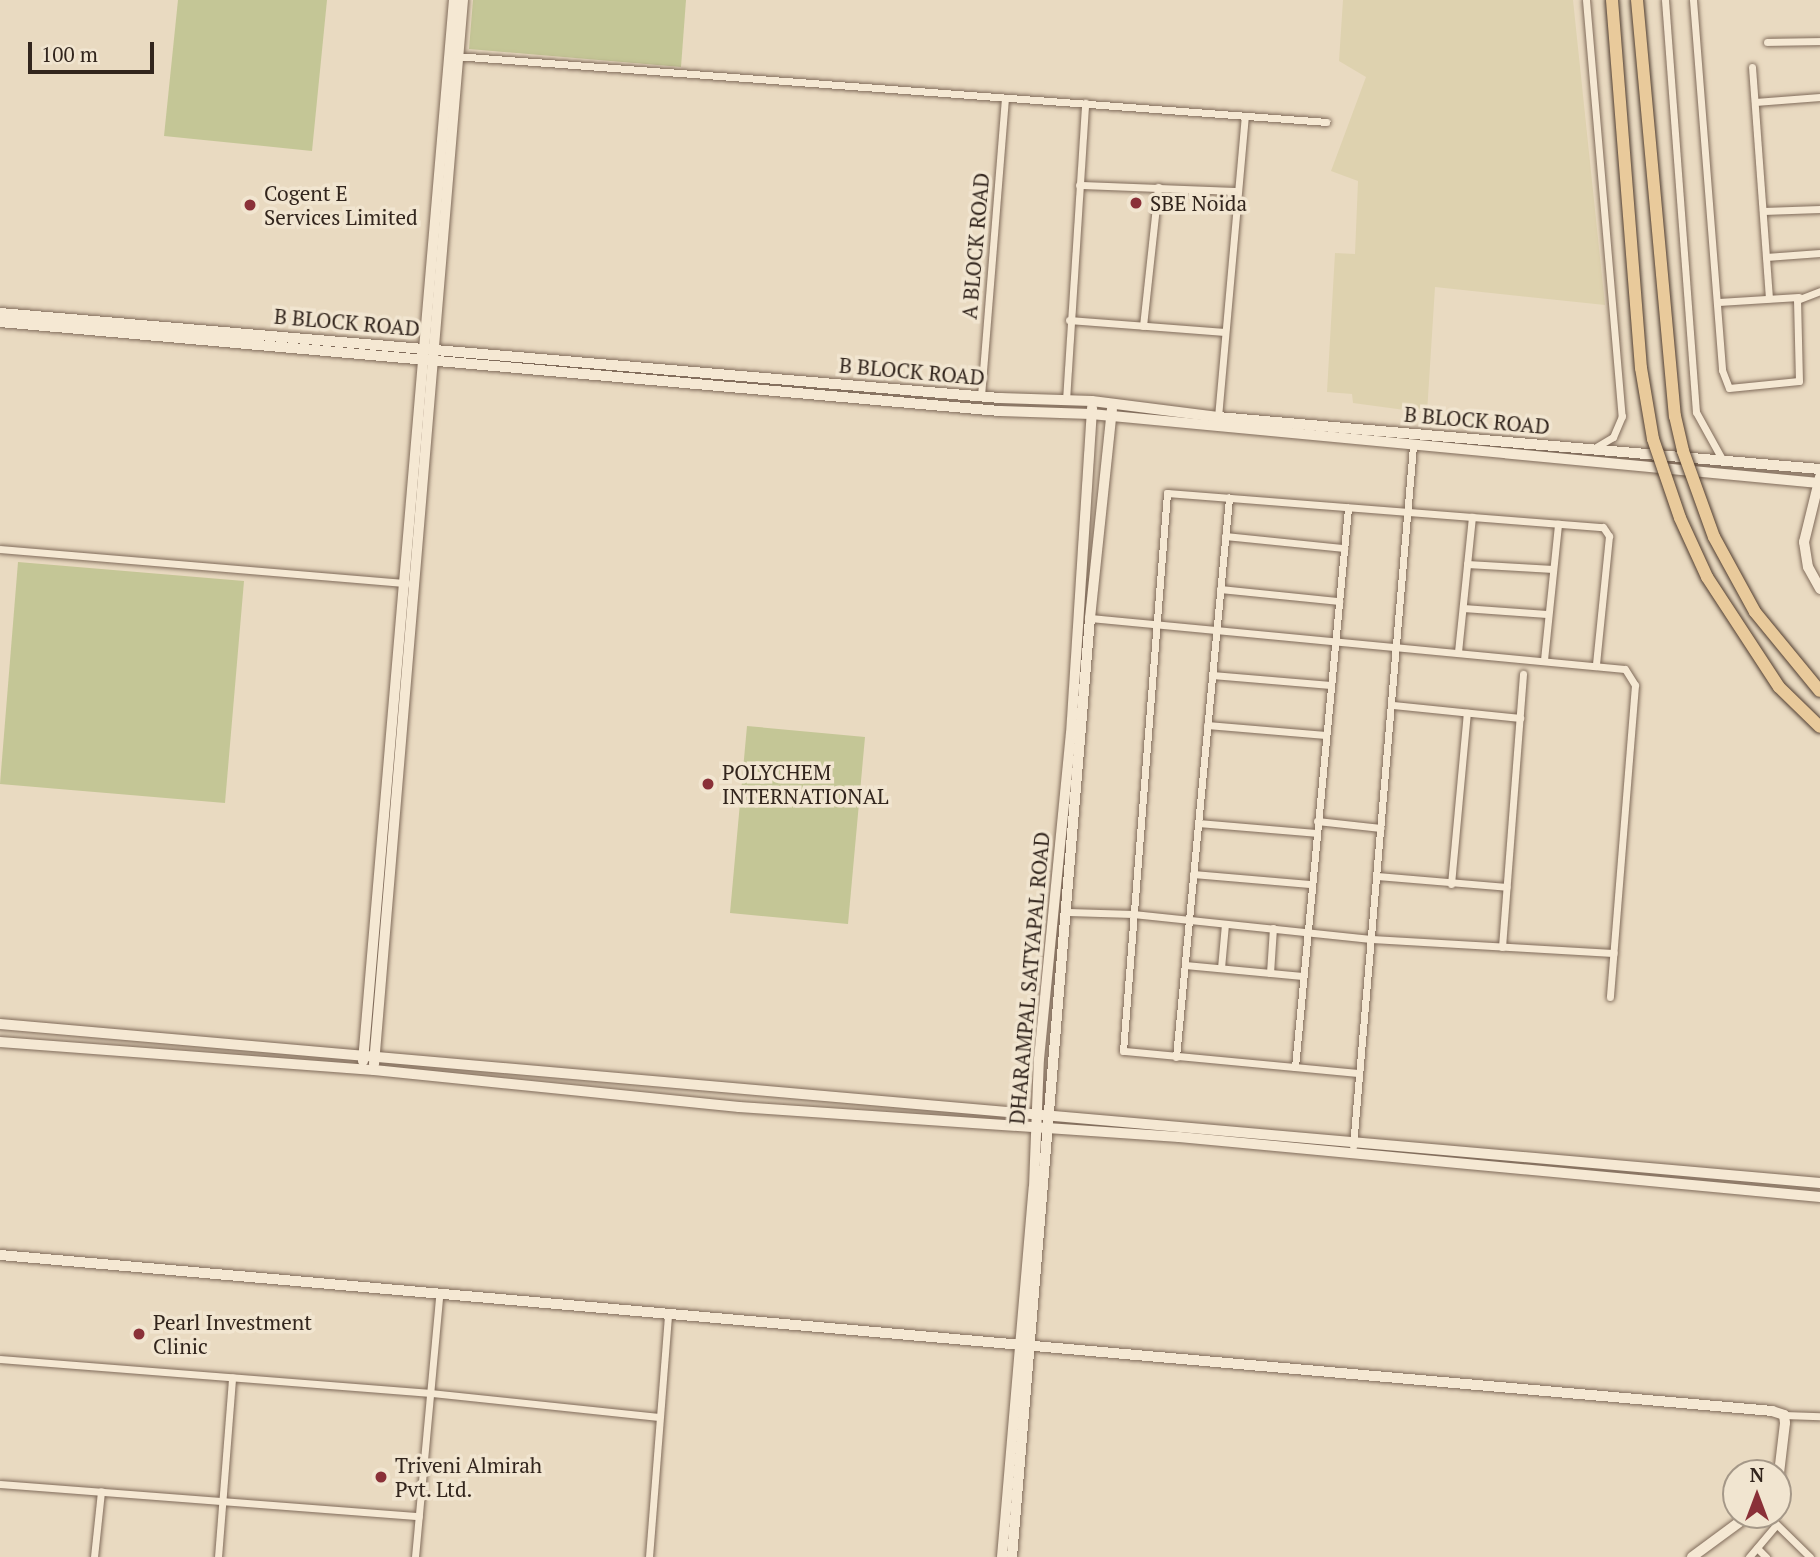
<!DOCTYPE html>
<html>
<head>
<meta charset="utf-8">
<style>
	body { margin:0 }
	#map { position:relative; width:1820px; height:1557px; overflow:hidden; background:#e9dac1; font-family:"PT Serif",serif }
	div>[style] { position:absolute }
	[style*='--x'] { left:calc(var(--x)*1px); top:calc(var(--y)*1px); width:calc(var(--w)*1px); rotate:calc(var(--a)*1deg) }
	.farmland>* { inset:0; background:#ded2af }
	.green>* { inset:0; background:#c4c696 }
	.roads { filter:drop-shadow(0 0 2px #806b5a) drop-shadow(0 0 2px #806b5a) }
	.street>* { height:7px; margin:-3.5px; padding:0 3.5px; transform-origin:3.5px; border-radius:3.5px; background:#f5e8d3 }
	.secondary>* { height:10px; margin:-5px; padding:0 5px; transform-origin:5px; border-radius:5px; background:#f5e8d3 }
	.bridges { filter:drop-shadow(0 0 2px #4e3b2e) drop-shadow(0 0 2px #4e3b2e) }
	.primary-bridge>* { height:12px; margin:-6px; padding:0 6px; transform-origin:6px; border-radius:6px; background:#e9ca9b }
	.dots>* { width:19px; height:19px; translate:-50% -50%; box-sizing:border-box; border:4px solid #f1e5d0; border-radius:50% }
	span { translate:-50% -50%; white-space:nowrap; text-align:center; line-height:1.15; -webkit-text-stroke:7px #f1e5d0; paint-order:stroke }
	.poi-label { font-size:21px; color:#32251d }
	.left { translate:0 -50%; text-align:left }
	.street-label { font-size:21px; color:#32251d }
	.north { position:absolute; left:1722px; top:1459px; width:70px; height:70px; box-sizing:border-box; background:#f1e5d0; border:2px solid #a59888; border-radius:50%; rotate:0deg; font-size:19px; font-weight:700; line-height:28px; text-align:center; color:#32251d }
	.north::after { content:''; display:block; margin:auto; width:24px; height:32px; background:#8a3038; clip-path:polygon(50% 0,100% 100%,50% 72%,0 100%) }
	.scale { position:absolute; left:28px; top:42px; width:126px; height:32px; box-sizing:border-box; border:4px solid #32251d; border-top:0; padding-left:9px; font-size:21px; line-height:24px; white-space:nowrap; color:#32251d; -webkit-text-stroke:5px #f1e5d0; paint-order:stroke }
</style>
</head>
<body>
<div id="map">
	<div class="farmland">
		<i style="clip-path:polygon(1343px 0,1573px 0,1605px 305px,1435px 287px,1427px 413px,1353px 403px,1352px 394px,1327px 392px,1335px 253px,1355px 254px,1358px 181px,1331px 171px,1366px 77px,1339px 61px)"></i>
	</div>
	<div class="green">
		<i style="clip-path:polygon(178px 0,327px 0,312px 151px,164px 136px)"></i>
		<i style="clip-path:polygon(473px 0,686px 0,681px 67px,469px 49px)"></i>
		<i style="clip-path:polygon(18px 562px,244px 581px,225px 803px,0 784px)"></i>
		<i style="clip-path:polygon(747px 726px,865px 737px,848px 924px,730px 913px)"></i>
	</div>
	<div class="roads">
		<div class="street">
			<i style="--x:1586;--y:0;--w:418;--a:85.1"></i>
			<i style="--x:1622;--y:416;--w:23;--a:113"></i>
			<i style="--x:1613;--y:437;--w:23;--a:149"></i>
			<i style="--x:1665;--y:0;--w:413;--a:85.7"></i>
			<i style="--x:1696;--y:412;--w:56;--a:61.1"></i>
			<i style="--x:1693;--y:0;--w:371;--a:85.5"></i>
			<i style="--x:1722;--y:370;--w:19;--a:69"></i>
			<i style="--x:1729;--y:388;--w:70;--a:-5.7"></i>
			<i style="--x:1799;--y:381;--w:81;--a:-91.4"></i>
			<i style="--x:1797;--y:300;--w:25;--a:-21"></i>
			<i style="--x:1767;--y:42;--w:53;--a:-1.1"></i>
			<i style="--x:455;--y:56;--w:874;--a:4.33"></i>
			<i style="--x:1752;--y:67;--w:232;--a:85.8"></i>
			<i style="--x:1755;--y:102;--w:65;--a:-4.4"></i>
			<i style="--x:1079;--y:185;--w:159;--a:2.2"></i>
			<i style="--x:1763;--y:211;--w:57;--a:-2"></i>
			<i style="--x:1766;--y:257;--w:54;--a:-4.2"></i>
			<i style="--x:1718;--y:302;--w:81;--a:-3.5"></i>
			<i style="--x:1069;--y:320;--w:156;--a:4.4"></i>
			<i style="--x:1143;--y:326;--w:140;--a:-83.8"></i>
			<i style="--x:981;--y:396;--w:299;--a:-85.4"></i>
			<i style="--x:1066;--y:400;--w:298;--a:-86.3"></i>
			<i style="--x:1218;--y:417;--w:302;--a:-84.9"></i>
			<i style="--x:1225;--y:536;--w:120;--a:5.8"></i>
			<i style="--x:0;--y:549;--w:408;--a:4.8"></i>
			<i style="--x:1467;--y:564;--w:86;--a:3.3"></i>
			<i style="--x:1220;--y:589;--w:120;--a:5.8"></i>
			<i style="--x:1463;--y:608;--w:84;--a:4.1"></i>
			<i style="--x:1090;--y:618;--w:537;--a:5.45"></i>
			<i style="--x:1625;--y:669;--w:19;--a:58"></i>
			<i style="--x:1635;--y:685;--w:313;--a:94.6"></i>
			<i style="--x:1458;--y:652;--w:136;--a:-84.1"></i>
			<i style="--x:1544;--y:660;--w:137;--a:-84.1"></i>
			<i style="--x:1212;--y:675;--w:119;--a:4.8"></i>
			<i style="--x:1393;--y:705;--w:128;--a:5.8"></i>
			<i style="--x:1207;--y:725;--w:119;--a:4.8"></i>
			<i style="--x:1317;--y:821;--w:64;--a:6.2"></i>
			<i style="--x:1198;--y:823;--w:118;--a:4.8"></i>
			<i style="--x:1193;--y:874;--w:117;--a:4.9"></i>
			<i style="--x:1377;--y:876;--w:130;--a:4.8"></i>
			<i style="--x:1451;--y:884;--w:172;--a:-84.7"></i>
			<i style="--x:1068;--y:912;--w:65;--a:1.8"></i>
			<i style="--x:1133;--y:914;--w:239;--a:6"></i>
			<i style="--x:1371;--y:939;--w:243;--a:3.3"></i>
			<i style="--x:1502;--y:947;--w:274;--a:-85.6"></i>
			<i style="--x:1185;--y:965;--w:118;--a:5.4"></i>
			<i style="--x:1221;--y:968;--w:44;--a:-84.8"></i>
			<i style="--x:1270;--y:973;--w:45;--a:-86.2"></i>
			<i style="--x:1176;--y:1057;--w:562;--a:-84.58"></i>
			<i style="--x:1295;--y:1067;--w:562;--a:-84.58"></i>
			<i style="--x:1357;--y:1073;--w:235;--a:-174.6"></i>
			<i style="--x:1123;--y:1051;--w:560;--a:-85.49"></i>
			<i style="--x:1167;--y:493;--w:437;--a:4.5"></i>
			<i style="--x:1603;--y:527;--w:11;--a:56"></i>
			<i style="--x:1609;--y:536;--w:129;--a:95.8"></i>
			<i style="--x:1353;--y:1146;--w:703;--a:-85.1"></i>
			<i style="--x:0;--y:1359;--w:432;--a:4.5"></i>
			<i style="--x:431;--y:1393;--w:228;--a:6"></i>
			<i style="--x:1784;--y:1415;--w:36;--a:2"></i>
			<i style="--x:0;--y:1484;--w:420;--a:4.4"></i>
			<i style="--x:1767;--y:1515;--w:60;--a:44.3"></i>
			<i style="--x:1757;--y:1548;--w:13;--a:45"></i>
			<i style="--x:94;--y:1557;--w:66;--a:-83.9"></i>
			<i style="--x:218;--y:1557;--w:180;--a:-85.5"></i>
			<i style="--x:415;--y:1557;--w:262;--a:-84.7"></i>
			<i style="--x:649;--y:1557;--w:244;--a:-85.5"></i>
			<i style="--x:1749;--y:1557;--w:42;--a:-49.8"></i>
		</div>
		<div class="secondary">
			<i style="--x:0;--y:313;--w:1004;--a:4.86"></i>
			<i style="--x:1000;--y:398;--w:92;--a:1.9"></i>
			<i style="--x:1092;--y:401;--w:127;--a:7.2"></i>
			<i style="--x:1218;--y:417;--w:604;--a:4.94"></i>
			<i style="--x:0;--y:322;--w:1004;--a:5.09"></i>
			<i style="--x:1000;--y:411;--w:91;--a:1.9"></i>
			<i style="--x:1091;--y:414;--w:731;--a:5.41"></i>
			<i style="--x:1820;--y:477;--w:67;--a:103.8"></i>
			<i style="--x:1804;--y:542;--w:25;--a:81"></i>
			<i style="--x:1808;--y:567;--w:25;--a:61"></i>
			<i style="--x:0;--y:1024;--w:1827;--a:4.99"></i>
			<i style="--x:0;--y:1042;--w:375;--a:4.3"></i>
			<i style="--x:374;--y:1070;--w:367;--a:5.8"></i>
			<i style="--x:739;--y:1107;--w:441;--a:3.9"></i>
			<i style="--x:1179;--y:1137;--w:644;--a:5.35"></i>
			<i style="--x:363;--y:1061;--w:1065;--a:-85.1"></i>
			<i style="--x:374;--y:1064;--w:1068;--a:-85.22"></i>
			<i style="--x:0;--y:1255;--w:1779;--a:5.03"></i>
			<i style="--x:1772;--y:1411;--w:13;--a:18"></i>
			<i style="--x:1784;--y:1415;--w:8;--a:83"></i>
			<i style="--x:1785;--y:1423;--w:59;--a:96.8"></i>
			<i style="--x:1002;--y:1557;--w:371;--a:-85.1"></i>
			<i style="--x:1034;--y:1187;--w:128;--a:-87.8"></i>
			<i style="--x:1039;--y:1059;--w:327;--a:-84.4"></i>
			<i style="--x:1071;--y:734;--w:327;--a:-86.3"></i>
			<i style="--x:1012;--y:1557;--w:942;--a:-85.25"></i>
			<i style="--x:1090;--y:618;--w:210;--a:-84"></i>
			<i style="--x:1692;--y:1557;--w:71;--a:-36.4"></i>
		</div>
	</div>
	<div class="bridges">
		<div class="primary-bridge">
			<i style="--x:1612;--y:0;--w:369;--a:85.5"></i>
			<i style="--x:1641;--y:368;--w:72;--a:80.4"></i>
			<i style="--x:1653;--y:439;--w:83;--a:71.1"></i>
			<i style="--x:1680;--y:518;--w:65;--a:65.4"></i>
			<i style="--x:1707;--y:577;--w:131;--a:56.8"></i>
			<i style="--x:1779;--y:687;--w:57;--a:44.3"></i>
			<i style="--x:1637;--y:0;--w:418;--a:84.8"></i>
			<i style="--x:1675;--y:416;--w:36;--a:77"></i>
			<i style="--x:1683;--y:451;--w:91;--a:70.2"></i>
			<i style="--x:1714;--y:537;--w:85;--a:61.3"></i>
			<i style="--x:1755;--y:612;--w:102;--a:50.6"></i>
		</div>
	</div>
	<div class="dots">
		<i style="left:1136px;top:203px;background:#8a3038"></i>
		<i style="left:250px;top:205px;background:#8a3038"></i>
		<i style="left:708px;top:784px;background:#8a3038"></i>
		<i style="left:139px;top:1334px;background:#8a3038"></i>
		<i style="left:381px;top:1477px;background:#8a3038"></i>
	</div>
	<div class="poi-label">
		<span class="left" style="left:264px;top:205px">Cogent E<br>Services Limited</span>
		<span class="left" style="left:1150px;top:203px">SBE Noida</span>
		<span class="left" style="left:722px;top:784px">POLYCHEM<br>INTERNATIONAL</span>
		<span class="left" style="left:153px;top:1334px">Pearl Investment<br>Clinic</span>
		<span class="left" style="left:395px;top:1477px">Triveni Almirah<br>Pvt. Ltd.</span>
	</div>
	<div class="street-label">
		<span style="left:975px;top:246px;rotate:-85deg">A BLOCK ROAD</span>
		<span style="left:347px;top:322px;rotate:5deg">B BLOCK ROAD</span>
		<span style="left:912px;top:371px;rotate:5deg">B BLOCK ROAD</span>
		<span style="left:1477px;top:420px;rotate:5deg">B BLOCK ROAD</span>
		<span style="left:1029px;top:978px;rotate:-85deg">DHARAMPAL SATYAPAL ROAD</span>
	</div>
	<div class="north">N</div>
	<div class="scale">100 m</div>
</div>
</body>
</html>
